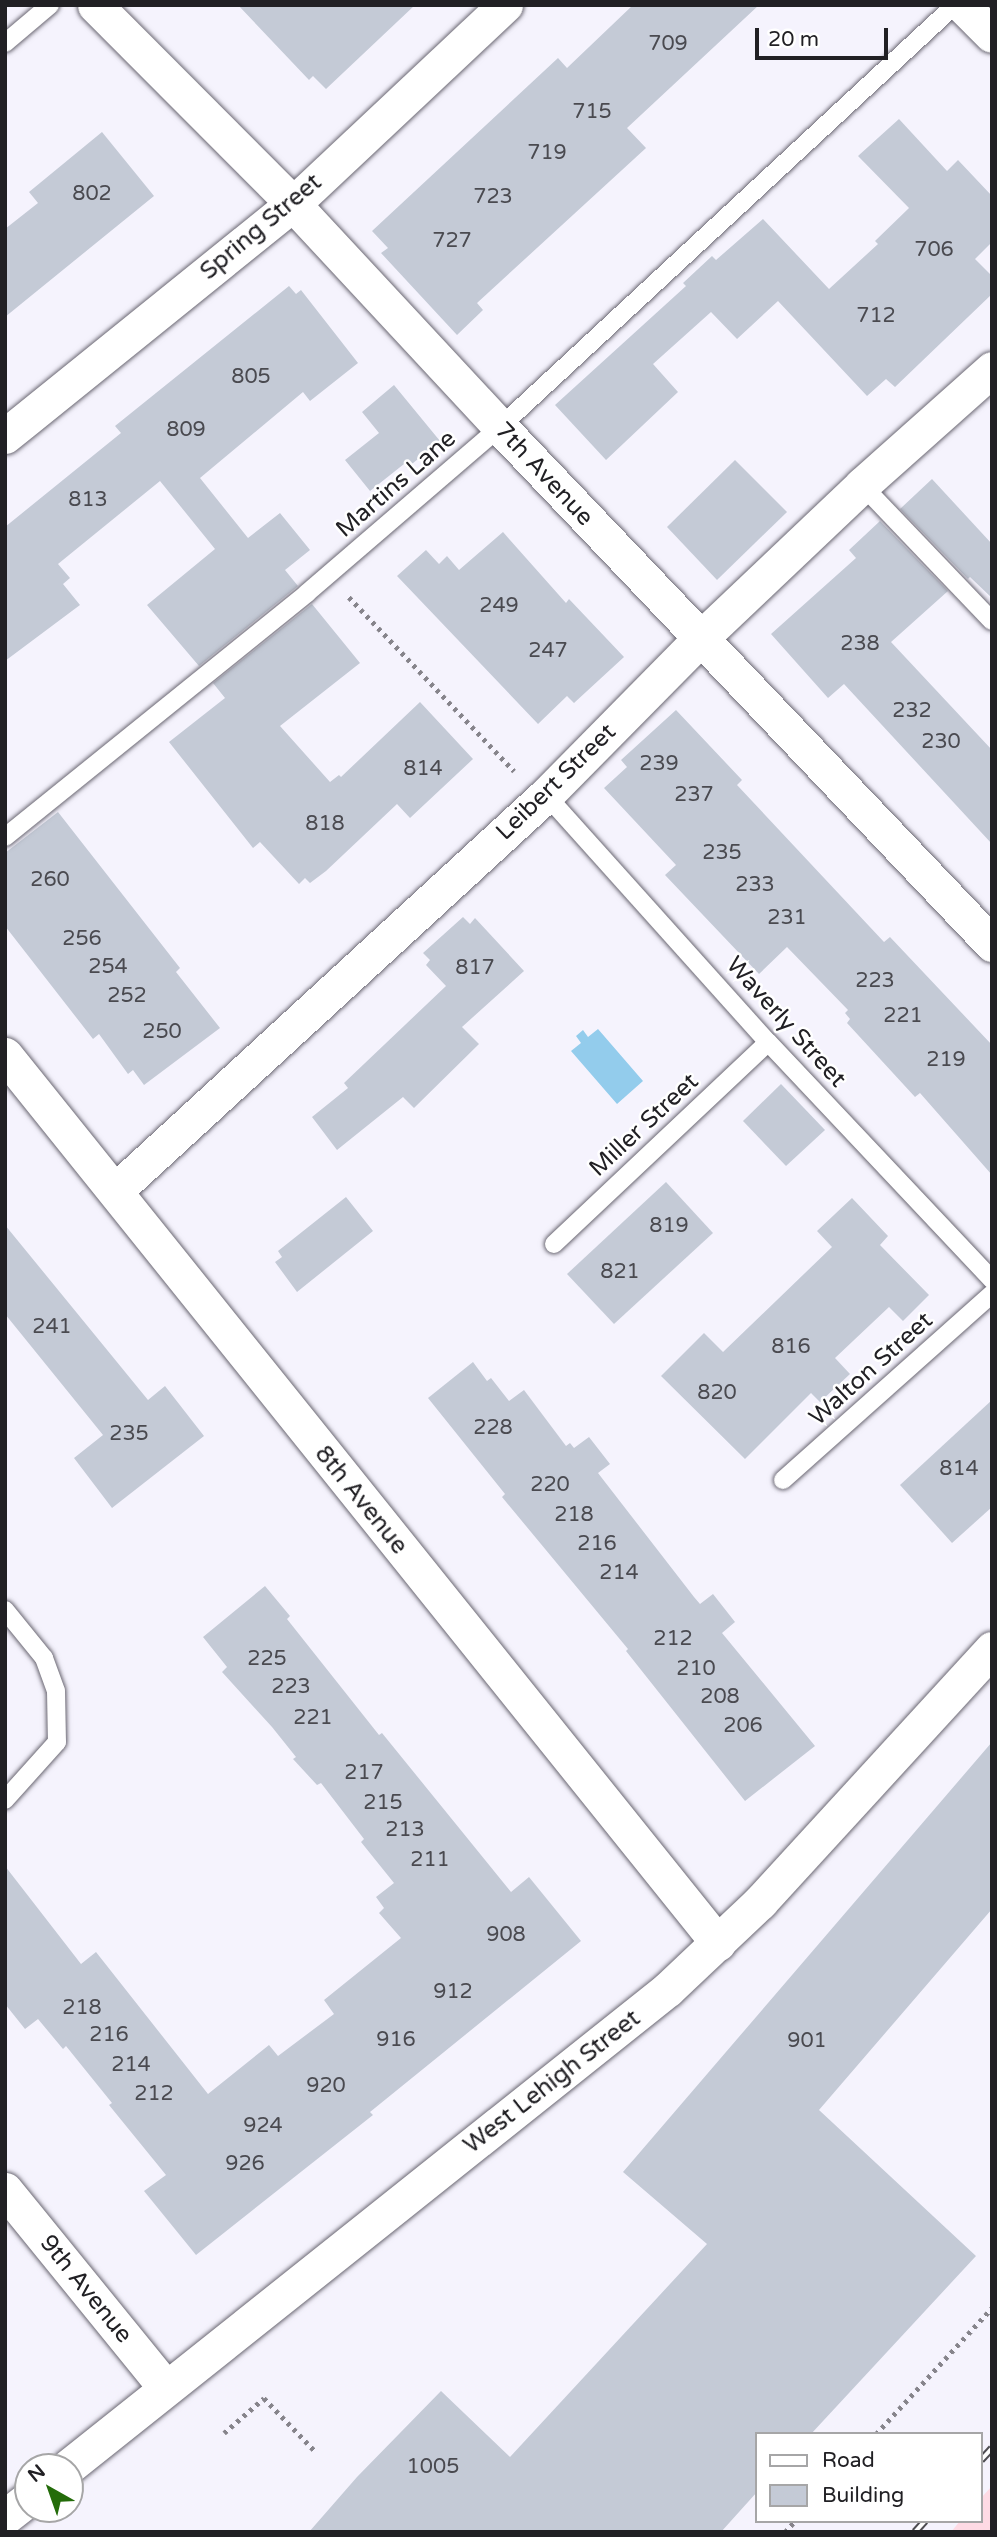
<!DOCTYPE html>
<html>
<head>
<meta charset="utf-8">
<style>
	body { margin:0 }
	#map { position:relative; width:997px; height:2537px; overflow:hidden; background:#f5f3fd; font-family:"Varela Round",sans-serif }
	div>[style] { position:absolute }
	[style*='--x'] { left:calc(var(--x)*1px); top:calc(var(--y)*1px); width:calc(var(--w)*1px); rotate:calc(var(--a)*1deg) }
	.green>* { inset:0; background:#fedae4 }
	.water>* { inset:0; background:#93ccec }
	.building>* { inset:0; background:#c4cad6 }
	.path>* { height:4.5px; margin-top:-2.25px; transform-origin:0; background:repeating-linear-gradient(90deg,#86848b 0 3.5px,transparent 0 8.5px) }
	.roads { filter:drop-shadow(0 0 2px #6a6772) drop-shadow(0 0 2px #6a6772) }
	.lane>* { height:18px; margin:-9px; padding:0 9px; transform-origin:9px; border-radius:9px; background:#fff }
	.street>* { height:35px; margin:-17.5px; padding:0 17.5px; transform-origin:17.5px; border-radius:17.5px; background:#fff }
	.rail>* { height:8px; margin-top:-4px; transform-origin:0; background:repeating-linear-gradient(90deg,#fff 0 16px,#4d4c51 0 32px); box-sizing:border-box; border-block:2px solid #4d4c51 }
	span { translate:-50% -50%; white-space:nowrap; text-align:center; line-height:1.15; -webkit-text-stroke:5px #fff; paint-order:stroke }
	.number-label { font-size:21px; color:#4a4a50 }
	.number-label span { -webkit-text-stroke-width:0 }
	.street-label { font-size:24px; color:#212024 }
	.frame { position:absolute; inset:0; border:7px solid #212024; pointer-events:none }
	.legend { position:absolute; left:755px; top:2432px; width:228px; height:91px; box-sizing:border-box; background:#fff; border:2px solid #a6a6a7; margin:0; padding:9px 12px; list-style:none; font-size:21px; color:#212024 }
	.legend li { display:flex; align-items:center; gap:14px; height:35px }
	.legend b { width:35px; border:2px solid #a6a6a7 }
	.north { position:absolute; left:14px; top:2453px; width:70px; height:70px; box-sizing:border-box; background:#fff; border:2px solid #a6a6a7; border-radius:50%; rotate:320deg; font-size:19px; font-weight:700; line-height:28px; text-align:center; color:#212024 }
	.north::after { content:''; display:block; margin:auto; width:24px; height:32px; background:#246c0a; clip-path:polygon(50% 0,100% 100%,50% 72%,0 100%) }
	.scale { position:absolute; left:755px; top:28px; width:133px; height:32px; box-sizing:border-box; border:4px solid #212024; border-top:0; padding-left:9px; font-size:21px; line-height:24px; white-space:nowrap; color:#212024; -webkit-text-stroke:5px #fff; paint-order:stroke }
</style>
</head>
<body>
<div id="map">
	<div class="green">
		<i style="clip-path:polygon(992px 2486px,992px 2532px,951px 2532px,960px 2521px,981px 2521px,981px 2498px)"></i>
	</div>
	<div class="water">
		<i style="clip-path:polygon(598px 1029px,643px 1081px,617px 1104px,571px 1051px,581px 1043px,576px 1036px,583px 1030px,588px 1037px)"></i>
	</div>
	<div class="building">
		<i style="clip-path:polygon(238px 5px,415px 5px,326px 89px,313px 76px,309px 80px)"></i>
		<i style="clip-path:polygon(633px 5px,759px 5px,627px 128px,646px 148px,477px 303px,483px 310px,457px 335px,381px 253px,388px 248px,372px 231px,558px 58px,567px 68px)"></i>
		<i style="clip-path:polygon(899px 119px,947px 171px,958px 160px,992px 196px,992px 242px,975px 259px,992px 276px,992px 294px,895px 387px,886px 379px,867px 396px,778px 301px,737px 339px,711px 312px,653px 364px,678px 392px,606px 460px,555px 405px,686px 286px,683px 283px,712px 256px,716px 260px,763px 219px,829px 289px,878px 244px,875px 241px,909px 208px,858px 156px)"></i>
		<i style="clip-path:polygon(102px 132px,154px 196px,5px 317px,5px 229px,38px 203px,29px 192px)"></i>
		<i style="clip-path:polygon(289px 286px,296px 294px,301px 290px,358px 363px,310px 401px,303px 392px,200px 478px,248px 538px,280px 513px,310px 550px,285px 570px,298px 586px,199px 666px,147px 605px,215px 549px,160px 481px,58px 564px,70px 578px,63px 584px,80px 605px,5px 661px,5px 527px,121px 433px,115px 426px)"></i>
		<i style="clip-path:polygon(394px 385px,440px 441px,407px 468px,404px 464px,370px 491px,345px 460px,379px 433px,362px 412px)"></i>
		<i style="clip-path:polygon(735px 460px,787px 512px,717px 580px,667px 527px)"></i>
		<i style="clip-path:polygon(932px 479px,992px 544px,992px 598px,970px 577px,968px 579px,900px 509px)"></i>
		<i style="clip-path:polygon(880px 521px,948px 591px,891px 642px,992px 750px,992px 844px,844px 684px,828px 698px,771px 634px,856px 558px,849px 550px)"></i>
		<i style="clip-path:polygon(503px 532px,566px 603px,569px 599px,624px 657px,574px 703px,567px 696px,538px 724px,397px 576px,426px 550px,439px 564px,447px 556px,459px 570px)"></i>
		<i style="clip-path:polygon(312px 604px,360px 663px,280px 726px,330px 782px,339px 775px,341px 777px,420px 702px,473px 759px,410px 818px,397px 804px,326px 871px,310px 883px,305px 878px,299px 884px,260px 842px,253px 848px,169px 742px,225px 698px,213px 683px)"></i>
		<i style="clip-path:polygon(676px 710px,742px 780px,737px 785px,884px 942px,890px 937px,992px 1045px,992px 1175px,920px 1093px,915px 1097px,847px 1023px,850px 1019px,845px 1013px,848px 1010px,787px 947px,759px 974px,665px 875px,676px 865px,604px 788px,627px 767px,621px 760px)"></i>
		<i style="clip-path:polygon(58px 812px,180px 968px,176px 972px,220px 1028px,144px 1085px,133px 1070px,128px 1074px,99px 1034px,93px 1039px,5px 926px,5px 853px)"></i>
		<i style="clip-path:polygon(463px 917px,470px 924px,475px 918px,524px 971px,462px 1027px,479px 1044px,414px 1108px,403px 1097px,337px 1150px,312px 1117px,348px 1088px,344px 1083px,446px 986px,426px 965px,430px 960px,423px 953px)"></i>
		<i style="clip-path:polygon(781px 1084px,825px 1130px,786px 1166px,743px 1121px)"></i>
		<i style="clip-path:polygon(666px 1182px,713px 1233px,614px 1324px,567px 1274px)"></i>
		<i style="clip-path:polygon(346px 1197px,373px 1231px,297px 1292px,275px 1262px,282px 1257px,278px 1251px)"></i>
		<i style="clip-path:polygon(852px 1198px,888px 1236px,880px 1245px,929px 1295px,903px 1321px,889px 1307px,835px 1358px,850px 1374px,820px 1402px,811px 1393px,745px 1459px,661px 1376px,704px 1333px,723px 1352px,832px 1247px,817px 1231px)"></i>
		<i style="clip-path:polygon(5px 1225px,148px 1400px,165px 1386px,204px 1436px,112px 1508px,74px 1458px,103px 1435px,5px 1314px)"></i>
		<i style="clip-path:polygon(473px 1362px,487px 1381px,491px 1378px,509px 1401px,524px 1390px,566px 1446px,570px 1443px,574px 1448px,589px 1437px,610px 1464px,598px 1473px,694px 1597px,700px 1604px,713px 1594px,735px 1622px,722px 1633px,815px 1746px,745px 1801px,626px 1651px,628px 1649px,502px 1497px,505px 1494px,428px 1398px)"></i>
		<i style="clip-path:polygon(992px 1400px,992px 1507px,952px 1543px,900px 1485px)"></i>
		<i style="clip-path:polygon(265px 1586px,290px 1616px,287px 1619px,379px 1735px,382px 1733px,511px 1892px,529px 1877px,581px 1941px,370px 2112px,373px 2115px,196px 2255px,144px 2191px,166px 2175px,109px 2105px,112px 2103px,66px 2046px,63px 2049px,38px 2019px,25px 2029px,5px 2004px,5px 1866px,81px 1964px,96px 1952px,208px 2094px,269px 2045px,278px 2056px,334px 2014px,324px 2000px,401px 1938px,379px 1913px,384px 1908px,376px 1897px,394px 1883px,361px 1842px,364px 1839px,321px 1783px,317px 1785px,293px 1759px,296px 1757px,272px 1727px,222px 1672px,227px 1667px,203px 1637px)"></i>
		<i style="clip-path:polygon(992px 1742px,992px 1909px,819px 2110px,976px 2256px,811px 2434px,757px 2434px,757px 2492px,721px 2532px,309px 2532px,357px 2477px,441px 2391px,510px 2457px,707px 2244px,623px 2172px)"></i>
	</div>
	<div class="path">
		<i style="--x:349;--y:597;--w:240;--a:46.5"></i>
		<i style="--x:224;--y:2433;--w:53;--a:-41.2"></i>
		<i style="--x:264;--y:2398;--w:74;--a:46.1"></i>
		<i style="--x:876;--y:2434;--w:171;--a:-47.4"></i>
		<i style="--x:785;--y:2532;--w:15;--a:-48"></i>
	</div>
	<div class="roads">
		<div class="lane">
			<i style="--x:5;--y:43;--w:59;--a:-40.2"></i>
			<i style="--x:862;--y:485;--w:188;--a:46.3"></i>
			<i style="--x:546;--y:795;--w:332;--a:48.1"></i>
			<i style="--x:768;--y:1042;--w:327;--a:46.7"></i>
			<i style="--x:5;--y:837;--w:388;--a:-38.9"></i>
			<i style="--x:307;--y:593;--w:255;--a:-40.7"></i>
			<i style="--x:500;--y:427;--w:621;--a:-42.85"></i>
			<i style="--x:554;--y:1244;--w:294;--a:-43.3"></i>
			<i style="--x:783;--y:1480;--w:280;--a:-41.7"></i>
			<i style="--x:5;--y:1610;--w:62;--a:50.9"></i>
			<i style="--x:44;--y:1658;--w:35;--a:70"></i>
			<i style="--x:56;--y:1691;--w:51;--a:88.9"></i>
			<i style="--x:57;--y:1742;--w:78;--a:131.9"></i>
		</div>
		<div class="street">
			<i style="--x:95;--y:5;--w:281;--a:45.1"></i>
			<i style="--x:293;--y:204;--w:304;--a:47.1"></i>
			<i style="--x:500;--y:427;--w:714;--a:46.42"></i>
			<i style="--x:962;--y:5;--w:42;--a:45"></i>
			<i style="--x:5;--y:436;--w:370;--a:-38.9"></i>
			<i style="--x:293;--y:204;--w:291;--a:-43.2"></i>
			<i style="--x:5;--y:1055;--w:1139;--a:51.24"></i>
			<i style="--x:115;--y:1191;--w:585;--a:-42.58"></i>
			<i style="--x:546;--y:795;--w:219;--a:-45.4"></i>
			<i style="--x:700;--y:639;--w:224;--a:-43.5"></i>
			<i style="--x:862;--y:485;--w:174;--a:-41.7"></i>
			<i style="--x:5;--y:2190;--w:255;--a:50.9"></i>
			<i style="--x:68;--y:2467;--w:767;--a:-38.54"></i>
			<i style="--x:668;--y:1989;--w:127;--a:-43.4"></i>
			<i style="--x:760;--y:1902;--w:343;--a:-47.5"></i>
			<i style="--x:5;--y:2517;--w:29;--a:-38"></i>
		</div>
	</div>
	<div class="rail">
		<i style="--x:981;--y:2460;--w:16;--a:-47"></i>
		<i style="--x:915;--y:2532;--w:15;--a:-48"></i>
	</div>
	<div class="number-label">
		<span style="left:668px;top:44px">709</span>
		<span style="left:592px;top:112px">715</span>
		<span style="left:547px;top:153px">719</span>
		<span style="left:92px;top:194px">802</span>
		<span style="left:493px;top:197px">723</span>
		<span style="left:452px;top:241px">727</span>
		<span style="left:934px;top:250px">706</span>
		<span style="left:876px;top:316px">712</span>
		<span style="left:251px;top:377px">805</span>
		<span style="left:186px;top:430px">809</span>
		<span style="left:88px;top:500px">813</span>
		<span style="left:499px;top:606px">249</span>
		<span style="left:860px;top:644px">238</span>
		<span style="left:548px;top:651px">247</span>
		<span style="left:912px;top:711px">232</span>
		<span style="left:941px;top:742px">230</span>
		<span style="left:659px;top:764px">239</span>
		<span style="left:423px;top:769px">814</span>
		<span style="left:694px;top:795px">237</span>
		<span style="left:325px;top:824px">818</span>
		<span style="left:722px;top:853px">235</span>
		<span style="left:50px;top:880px">260</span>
		<span style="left:755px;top:885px">233</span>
		<span style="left:787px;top:918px">231</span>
		<span style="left:82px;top:939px">256</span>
		<span style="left:108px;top:967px">254</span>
		<span style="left:475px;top:968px">817</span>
		<span style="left:875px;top:981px">223</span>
		<span style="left:127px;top:996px">252</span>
		<span style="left:903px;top:1016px">221</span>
		<span style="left:162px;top:1032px">250</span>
		<span style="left:946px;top:1060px">219</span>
		<span style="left:669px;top:1226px">819</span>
		<span style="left:620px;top:1272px">821</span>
		<span style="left:52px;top:1327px">241</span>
		<span style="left:791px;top:1347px">816</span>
		<span style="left:717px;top:1393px">820</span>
		<span style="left:493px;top:1428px">228</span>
		<span style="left:129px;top:1434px">235</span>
		<span style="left:959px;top:1469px">814</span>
		<span style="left:550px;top:1485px">220</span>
		<span style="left:574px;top:1515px">218</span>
		<span style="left:597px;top:1544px">216</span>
		<span style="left:619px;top:1573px">214</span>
		<span style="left:673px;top:1639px">212</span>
		<span style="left:267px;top:1659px">225</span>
		<span style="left:696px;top:1669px">210</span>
		<span style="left:291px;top:1687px">223</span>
		<span style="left:720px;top:1697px">208</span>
		<span style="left:313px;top:1718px">221</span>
		<span style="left:743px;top:1726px">206</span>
		<span style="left:364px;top:1773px">217</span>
		<span style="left:383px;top:1803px">215</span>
		<span style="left:405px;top:1830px">213</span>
		<span style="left:430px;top:1860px">211</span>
		<span style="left:506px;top:1935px">908</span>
		<span style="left:453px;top:1992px">912</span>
		<span style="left:82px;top:2008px">218</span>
		<span style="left:109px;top:2035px">216</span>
		<span style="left:396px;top:2040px">916</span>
		<span style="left:807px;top:2041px">901</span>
		<span style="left:131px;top:2065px">214</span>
		<span style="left:326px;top:2086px">920</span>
		<span style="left:154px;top:2094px">212</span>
		<span style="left:263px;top:2126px">924</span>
		<span style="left:245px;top:2164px">926</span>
		<span style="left:433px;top:2467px">1005</span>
	</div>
	<div class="street-label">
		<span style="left:261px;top:227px;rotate:-40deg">Spring Street</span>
		<span style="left:544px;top:474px;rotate:47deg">7th Avenue</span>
		<span style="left:396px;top:484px;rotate:-41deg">Martins Lane</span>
		<span style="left:556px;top:782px;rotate:-44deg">Leibert Street</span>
		<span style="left:786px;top:1022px;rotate:48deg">Waverly Street</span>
		<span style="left:644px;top:1125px;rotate:-43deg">Miller Street</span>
		<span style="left:871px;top:1369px;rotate:-42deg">Walton Street</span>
		<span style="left:361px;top:1500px;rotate:51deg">8th Avenue</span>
		<span style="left:552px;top:2082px;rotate:-38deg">West Lehigh Street</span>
		<span style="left:86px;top:2289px;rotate:51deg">9th Avenue</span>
	</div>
	<div class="frame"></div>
	<ul class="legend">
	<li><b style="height:9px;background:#fff"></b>Road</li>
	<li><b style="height:19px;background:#c4cad6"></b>Building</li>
	</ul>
	<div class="north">N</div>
	<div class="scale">20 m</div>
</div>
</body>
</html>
